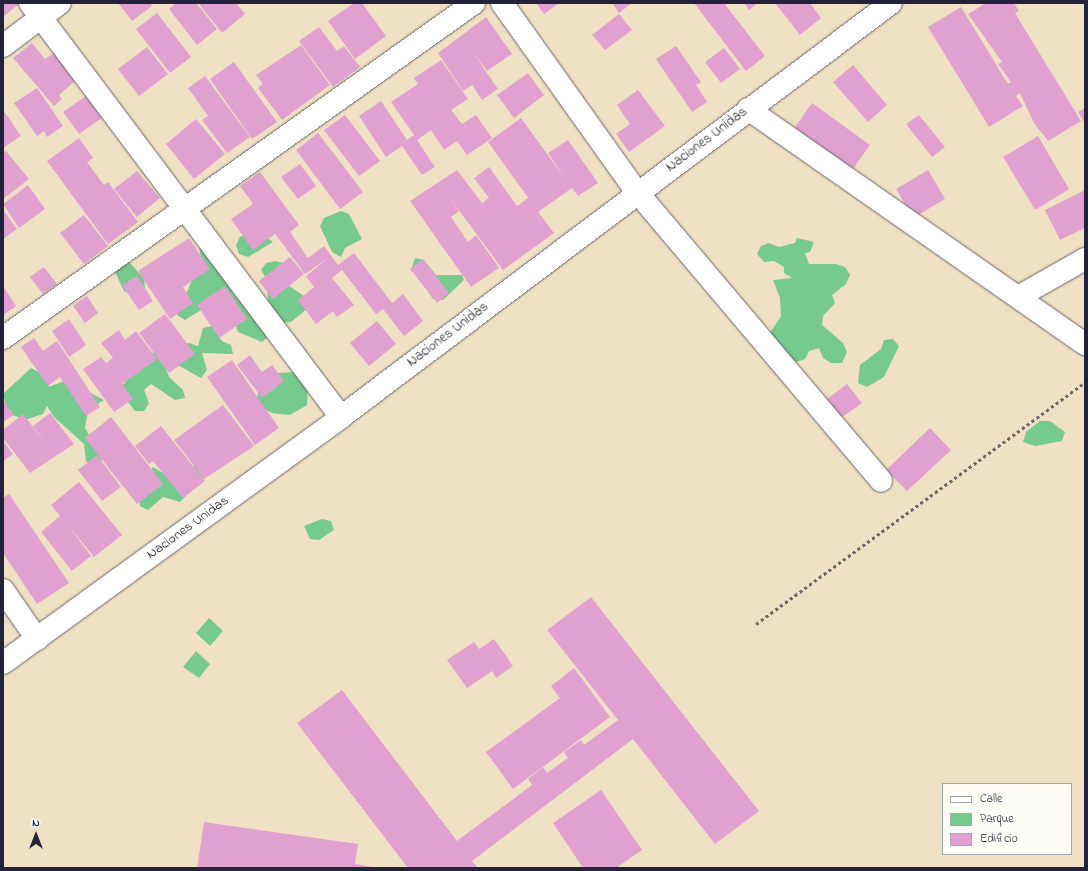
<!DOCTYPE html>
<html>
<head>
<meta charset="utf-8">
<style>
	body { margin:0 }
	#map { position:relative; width:1088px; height:871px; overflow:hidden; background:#f1e1c4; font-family:"Indie Flower",sans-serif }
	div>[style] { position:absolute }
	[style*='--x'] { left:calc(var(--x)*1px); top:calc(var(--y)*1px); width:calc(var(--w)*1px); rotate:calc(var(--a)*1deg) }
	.green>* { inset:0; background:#76ca8d }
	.building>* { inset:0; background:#e1a1d0 }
	.path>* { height:2.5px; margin-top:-1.25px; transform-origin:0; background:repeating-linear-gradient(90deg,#6a656b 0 3px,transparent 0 6px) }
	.roads { filter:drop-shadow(0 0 1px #6a656b) drop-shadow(0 0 1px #6a656b) }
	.minor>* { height:22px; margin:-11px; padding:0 11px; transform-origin:11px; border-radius:11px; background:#fff }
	span { translate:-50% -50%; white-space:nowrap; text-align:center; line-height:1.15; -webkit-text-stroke:3px #fdfcf7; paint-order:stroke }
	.street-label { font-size:14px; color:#22223b }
	.frame { position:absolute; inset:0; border:4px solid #22223b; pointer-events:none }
	.legend { position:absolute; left:942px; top:783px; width:130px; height:72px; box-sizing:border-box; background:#fdfcf7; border:1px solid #a5a5ac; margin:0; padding:5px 7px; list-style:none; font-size:12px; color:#22223b }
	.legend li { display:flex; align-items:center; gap:8px; height:20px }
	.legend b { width:20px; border:1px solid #a5a5ac }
	.north { position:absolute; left:16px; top:815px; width:40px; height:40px; -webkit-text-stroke:3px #fdfcf7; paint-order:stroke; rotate:0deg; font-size:11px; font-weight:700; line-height:16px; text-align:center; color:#22223b }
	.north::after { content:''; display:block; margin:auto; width:14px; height:18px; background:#22223b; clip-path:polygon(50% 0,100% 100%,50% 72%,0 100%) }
</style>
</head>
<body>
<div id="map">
	<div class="green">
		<i style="clip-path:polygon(341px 211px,349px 214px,362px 239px,345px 248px,341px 257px,332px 252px,320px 226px,324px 218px)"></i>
		<i style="clip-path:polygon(248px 233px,266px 237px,273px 242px,248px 257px,239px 254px,236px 245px,240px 237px)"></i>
		<i style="clip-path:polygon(797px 238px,814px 242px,810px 252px,805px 253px,809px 264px,836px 264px,845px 267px,850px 275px,846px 284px,832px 295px,835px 303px,823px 316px,822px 325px,843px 343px,847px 352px,842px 363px,831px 363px,823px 358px,819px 348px,809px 351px,805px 359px,788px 365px,766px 339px,781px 316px,780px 298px,773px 280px,792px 278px,784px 273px,784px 267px,774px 261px,764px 262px,757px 254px,761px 246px,769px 243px,779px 247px,795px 243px)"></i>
		<i style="clip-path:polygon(199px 248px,208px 249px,235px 296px,264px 327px,269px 336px,262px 342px,238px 332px,235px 323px,201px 310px,185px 320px,177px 315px,177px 305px,188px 290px,201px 257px)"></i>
		<i style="clip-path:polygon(125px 257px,144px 279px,145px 288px,132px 295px,124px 291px,115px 272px,118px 263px)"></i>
		<i style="clip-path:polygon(415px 258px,424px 260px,436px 275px,462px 275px,464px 280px,443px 300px,433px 299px,412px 267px)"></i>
		<i style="clip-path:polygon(275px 261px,284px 263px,282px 281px,311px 301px,307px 309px,291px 322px,281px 323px,269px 310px,266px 278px,261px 270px,266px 263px)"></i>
		<i style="clip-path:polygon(212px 326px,222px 341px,231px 345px,233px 354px,202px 353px,207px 370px,201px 378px,176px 364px,179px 346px,189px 343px,198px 346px,203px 328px)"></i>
		<i style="clip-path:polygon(893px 339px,899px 346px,884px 377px,867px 387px,858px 383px,860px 365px,881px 349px,884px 340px)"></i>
		<i style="clip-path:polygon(160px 351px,169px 377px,183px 390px,185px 398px,175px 400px,151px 384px,144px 390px,149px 403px,144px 411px,135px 411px,117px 388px,125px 383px,135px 357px)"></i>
		<i style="clip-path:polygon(31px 368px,47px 376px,49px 387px,79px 375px,87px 391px,104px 400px,88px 410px,85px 428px,104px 460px,86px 462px,84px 444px,54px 417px,47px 406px,43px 414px,25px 420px,8px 413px,3px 394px)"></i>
		<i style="clip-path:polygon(296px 372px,308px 387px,307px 405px,290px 415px,272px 413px,256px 405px,260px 382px,277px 373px)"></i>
		<i style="clip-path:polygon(1040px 421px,1050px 421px,1065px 432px,1062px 441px,1035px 446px,1023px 442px,1026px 432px)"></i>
		<i style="clip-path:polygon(199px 465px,204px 477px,180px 502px,163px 497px,148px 510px,140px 506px,138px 491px,153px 467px,161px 472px)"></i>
		<i style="clip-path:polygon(322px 519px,331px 521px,334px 530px,319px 540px,310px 539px,304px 526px)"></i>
		<i style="clip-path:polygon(209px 618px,223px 631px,210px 646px,196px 633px)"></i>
		<i style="clip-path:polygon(196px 651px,210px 664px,199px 678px,183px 667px)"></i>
	</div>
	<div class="building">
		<i style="clip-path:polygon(3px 3px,20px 3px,3px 17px)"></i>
		<i style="clip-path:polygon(118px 3px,150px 3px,152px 6px,132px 21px)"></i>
		<i style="clip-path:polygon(176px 3px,196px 3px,217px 29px,197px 45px,169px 9px)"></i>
		<i style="clip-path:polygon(198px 3px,236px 3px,245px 14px,222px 33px)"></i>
		<i style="clip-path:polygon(354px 3px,362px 3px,386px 36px,355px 59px,328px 21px)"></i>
		<i style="clip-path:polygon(536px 3px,559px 3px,544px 14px)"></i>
		<i style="clip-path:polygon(612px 3px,632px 3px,619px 13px)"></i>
		<i style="clip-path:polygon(694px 3px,724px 3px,765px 56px,746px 71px)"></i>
		<i style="clip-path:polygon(744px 3px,758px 3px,749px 10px)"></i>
		<i style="clip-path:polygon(775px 3px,810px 3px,821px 18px,800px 35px)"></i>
		<i style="clip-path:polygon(986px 3px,1014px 3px,1019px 11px,1015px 13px,1081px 121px,1048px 141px,1034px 123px,1020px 93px,1016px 96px,1023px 106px,989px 127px,928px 27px,961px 7px,1008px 84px,1011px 82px,998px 64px,1002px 62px,968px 14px)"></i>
		<i style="clip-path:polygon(157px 13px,191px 57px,170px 73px,136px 29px)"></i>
		<i style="clip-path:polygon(619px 14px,632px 30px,605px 50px,592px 35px)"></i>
		<i style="clip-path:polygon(486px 17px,512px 54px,487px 71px,472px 51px,498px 89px,482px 100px,472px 85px,463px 91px,438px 53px)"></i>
		<i style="clip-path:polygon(319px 27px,337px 51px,344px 46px,360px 67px,333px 87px,299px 41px)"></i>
		<i style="clip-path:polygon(32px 43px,45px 59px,54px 53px,76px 80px,59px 95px,62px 99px,54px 106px,13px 58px)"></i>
		<i style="clip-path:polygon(301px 45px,330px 85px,282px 120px,258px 88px,263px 84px,256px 75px)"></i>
		<i style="clip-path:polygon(676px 46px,701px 82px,696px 85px,707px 102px,692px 112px,656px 59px)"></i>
		<i style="clip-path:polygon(147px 47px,168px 74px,139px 96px,118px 69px)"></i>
		<i style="clip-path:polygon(724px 48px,740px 69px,721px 83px,705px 62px)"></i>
		<i style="clip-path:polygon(441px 60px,468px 99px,451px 110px,462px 124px,476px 115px,492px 138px,467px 155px,457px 141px,444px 150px,431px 130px,417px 140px,435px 167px,422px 175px,402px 146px,386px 157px,359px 116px,381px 101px,407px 140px,414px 135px,391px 102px,418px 84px,414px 78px)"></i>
		<i style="clip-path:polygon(234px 62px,277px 122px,252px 139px,210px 79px)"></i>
		<i style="clip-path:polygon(853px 65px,887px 105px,868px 122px,833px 82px)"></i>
		<i style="clip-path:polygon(528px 73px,544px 95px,514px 118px,497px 95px)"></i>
		<i style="clip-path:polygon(205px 76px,250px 137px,227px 153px,202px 120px,208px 116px,188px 88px)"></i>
		<i style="clip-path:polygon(37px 88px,63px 126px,47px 137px,44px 131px,37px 136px,14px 103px)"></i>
		<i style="clip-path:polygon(638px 90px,665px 126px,629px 152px,616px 134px,630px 124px,617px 105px)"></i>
		<i style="clip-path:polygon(86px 96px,102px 118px,79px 134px,63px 112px)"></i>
		<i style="clip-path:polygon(812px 103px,870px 145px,848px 176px,796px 139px,796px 126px)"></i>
		<i style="clip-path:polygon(1085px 108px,1085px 123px,1078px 112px)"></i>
		<i style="clip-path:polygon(3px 110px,21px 136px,3px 148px)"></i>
		<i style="clip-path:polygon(345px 115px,380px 161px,359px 176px,324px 130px)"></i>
		<i style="clip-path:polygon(919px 115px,945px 147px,932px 157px,906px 124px)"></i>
		<i style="clip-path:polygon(521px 118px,566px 180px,548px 153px,568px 140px,598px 183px,578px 196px,572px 188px,538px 212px,554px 233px,503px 270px,444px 190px,459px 211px,451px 217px,468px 242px,476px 235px,499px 268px,471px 287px,410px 201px,457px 170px,482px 203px,489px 198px,474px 178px,489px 167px,517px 206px,528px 198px,534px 206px,488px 142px)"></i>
		<i style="clip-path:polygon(196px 119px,225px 154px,194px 179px,166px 144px)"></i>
		<i style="clip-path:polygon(318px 133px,363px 192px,340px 209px,296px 150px)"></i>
		<i style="clip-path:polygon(1038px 136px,1069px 189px,1035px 210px,1003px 157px)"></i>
		<i style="clip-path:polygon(79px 138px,93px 158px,87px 162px,104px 185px,108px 182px,138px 222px,108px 244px,47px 161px)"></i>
		<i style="clip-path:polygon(6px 151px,29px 179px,3px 199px,3px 153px)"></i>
		<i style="clip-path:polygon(300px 164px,316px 186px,298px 199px,281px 177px)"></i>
		<i style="clip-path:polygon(928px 170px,945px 199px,913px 218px,896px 189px)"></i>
		<i style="clip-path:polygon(137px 171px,160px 198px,137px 217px,114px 189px)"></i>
		<i style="clip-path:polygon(260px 172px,299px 225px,290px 232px,308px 258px,324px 246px,338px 265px,354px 253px,392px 303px,403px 294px,423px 321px,404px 336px,383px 309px,376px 314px,342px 270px,332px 278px,354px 305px,337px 317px,333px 311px,316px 324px,298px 300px,314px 287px,306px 276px,327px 259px,305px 274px,271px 228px,275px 234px,253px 250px,231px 219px,253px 204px,240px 186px)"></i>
		<i style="clip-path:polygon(28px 185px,45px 209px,19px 228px,3px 204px)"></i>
		<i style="clip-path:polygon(1085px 190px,1085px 228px,1060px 240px,1045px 210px)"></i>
		<i style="clip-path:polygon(3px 210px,17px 229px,3px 239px)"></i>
		<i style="clip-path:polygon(84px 215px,108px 246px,84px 264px,60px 233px)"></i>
		<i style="clip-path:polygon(189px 238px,210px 269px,183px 287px,193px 303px,170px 319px,138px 271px)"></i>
		<i style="clip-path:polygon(290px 257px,304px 274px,273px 299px,259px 281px)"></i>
		<i style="clip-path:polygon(423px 259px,449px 293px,437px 303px,410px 269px)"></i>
		<i style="clip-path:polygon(44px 267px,57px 284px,43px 294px,30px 277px)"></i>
		<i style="clip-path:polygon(137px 276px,153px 301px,139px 310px,122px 285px)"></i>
		<i style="clip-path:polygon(3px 286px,16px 306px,3px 315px)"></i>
		<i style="clip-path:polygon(225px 286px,247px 319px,219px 338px,197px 305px)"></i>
		<i style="clip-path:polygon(87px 296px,98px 313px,85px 323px,73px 306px)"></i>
		<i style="clip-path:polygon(165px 314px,195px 354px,169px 373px,139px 333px)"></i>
		<i style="clip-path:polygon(69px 319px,86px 345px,69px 357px,52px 331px)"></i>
		<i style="clip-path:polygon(377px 321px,396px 344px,369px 366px,350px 343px)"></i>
		<i style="clip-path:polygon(119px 330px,125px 340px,136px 331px,157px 359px,122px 384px,133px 399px,114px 412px,83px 369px,101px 357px,106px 363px,113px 358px,101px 343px)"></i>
		<i style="clip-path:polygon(34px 338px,43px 351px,57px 341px,100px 407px,86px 416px,60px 377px,48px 386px,21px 347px)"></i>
		<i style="clip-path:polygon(250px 355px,262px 372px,272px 365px,284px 381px,262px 398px,237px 365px)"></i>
		<i style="clip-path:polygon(232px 360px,279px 428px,255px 445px,207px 377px)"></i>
		<i style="clip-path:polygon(847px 384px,862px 403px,841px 418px,826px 400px)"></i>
		<i style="clip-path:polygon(3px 400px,14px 415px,3px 422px)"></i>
		<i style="clip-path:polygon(223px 405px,254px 446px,204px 479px,174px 440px)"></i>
		<i style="clip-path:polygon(50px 413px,74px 444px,30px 473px,3px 438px,3px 430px,23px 414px,50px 449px,33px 426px)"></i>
		<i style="clip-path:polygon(111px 417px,163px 484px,137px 504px,85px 438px)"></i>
		<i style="clip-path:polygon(161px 426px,205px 481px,183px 498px,153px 461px,149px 464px,135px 446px)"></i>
		<i style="clip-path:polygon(930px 428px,951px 450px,907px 491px,886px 470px)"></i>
		<i style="clip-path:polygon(3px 441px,13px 454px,3px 461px)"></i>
		<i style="clip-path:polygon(97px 455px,121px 487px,102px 501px,78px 470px)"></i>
		<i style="clip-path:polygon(79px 482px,122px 535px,94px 557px,67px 524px,91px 556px,72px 571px,41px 532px,60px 516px,51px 505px)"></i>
		<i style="clip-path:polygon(9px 494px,69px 583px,37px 604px,3px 553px,3px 498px)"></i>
		<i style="clip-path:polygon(591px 597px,759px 811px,715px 844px,633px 739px,472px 861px,478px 868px,408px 868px,297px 723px,342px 690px,457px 841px,532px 785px,528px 779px,543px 767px,547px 773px,568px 758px,564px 752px,581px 740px,584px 745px,618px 720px,547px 630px)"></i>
		<i style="clip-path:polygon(494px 639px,513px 666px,496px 678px,492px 671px,467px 688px,447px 660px,474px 642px,479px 649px)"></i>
		<i style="clip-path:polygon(574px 668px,610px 717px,513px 789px,486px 752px,560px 698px,551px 686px)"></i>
		<i style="clip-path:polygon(601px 790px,642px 850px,616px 868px,583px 868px,553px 823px)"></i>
		<i style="clip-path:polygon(204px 822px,358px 844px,355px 864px,379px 868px,197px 868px)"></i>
	</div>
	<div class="path">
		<i style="--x:756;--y:624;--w:408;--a:-36.3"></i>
	</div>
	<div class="roads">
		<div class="minor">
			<i style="--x:30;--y:3;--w:518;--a:53.09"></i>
			<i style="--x:502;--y:3;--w:232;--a:54.5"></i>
			<i style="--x:637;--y:192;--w:378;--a:49.8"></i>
			<i style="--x:3;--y:46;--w:71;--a:-37"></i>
			<i style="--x:748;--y:109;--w:411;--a:34.9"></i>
			<i style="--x:1018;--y:297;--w:77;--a:-29.6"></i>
			<i style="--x:3;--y:338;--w:578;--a:-35.42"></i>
			<i style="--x:3;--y:590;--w:60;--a:55.2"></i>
			<i style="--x:3;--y:663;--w:418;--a:-36"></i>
			<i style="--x:341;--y:417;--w:688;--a:-36.97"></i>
		</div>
	</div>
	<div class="street-label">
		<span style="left:707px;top:140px;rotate:-37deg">Naciones Unidas</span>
		<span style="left:448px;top:335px;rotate:-37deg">Naciones Unidas</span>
		<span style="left:188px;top:528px;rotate:-36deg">Naciones Unidas</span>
	</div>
	<div class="frame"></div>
	<ul class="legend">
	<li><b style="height:5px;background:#fff"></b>Calle</li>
	<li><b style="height:11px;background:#76ca8d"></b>Parque</li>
	<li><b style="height:11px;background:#e1a1d0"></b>Edificio</li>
	</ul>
	<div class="north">N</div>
</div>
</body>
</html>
